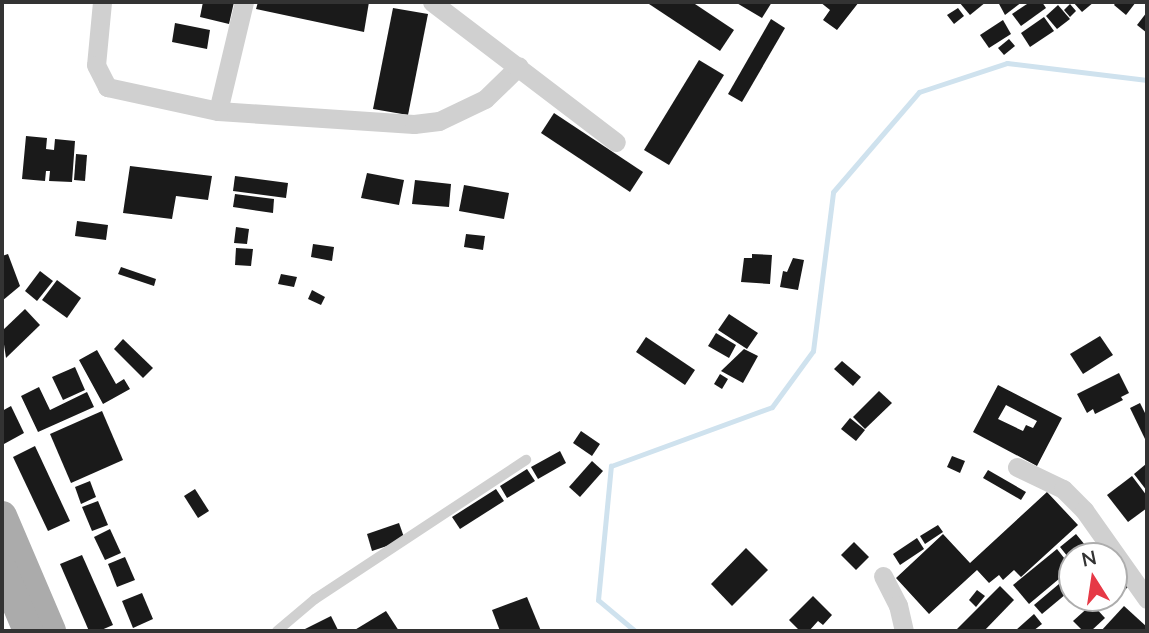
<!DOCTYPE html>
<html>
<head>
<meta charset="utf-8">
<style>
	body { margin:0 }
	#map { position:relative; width:1149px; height:633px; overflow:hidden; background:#fff; font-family:Lato,sans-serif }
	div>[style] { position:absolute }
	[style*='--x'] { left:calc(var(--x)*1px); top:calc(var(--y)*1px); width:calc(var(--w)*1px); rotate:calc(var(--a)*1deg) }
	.stream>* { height:5px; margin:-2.5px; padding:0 2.5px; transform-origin:2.5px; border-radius:2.5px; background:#cfe2ee }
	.building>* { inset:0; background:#1a1a1a }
	.lane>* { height:10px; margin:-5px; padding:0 5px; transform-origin:5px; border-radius:5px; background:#d0d0d0 }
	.street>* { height:19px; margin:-9.5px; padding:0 9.5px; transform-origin:9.5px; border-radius:9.5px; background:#d0d0d0 }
	.primary>* { height:30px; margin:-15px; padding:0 15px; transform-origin:15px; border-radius:15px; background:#ababab }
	span { translate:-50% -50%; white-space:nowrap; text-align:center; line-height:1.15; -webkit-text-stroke:7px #fff; paint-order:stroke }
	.frame { position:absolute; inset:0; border:4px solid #333; pointer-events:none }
	.north { position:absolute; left:1058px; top:542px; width:70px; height:70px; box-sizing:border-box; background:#fff; border:2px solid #adadad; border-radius:50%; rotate:348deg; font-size:19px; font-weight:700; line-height:28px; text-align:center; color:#333 }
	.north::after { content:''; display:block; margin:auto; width:24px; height:32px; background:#e63946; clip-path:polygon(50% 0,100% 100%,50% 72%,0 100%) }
</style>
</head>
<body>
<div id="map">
	<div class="stream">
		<i style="--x:635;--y:631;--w:48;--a:-140"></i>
		<i style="--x:598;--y:600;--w:135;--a:-84.5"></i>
		<i style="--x:611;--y:466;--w:171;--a:-20.1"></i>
		<i style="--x:772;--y:407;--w:69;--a:-53.8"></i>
		<i style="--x:813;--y:351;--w:160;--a:-82.8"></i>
		<i style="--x:833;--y:192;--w:132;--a:-49.3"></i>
		<i style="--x:919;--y:92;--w:93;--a:-18.2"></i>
		<i style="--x:1007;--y:63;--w:141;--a:6.9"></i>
	</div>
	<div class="building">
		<i style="clip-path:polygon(203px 2px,234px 2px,229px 24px,200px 17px)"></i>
		<i style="clip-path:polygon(258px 2px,369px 2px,364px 32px,256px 9px)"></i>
		<i style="clip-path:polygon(646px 2px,692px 2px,734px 30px,720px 51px)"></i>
		<i style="clip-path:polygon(735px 2px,772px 2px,762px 18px)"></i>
		<i style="clip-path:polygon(820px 2px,859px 2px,837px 30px,823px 20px,830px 10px)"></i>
		<i style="clip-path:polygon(959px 2px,986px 2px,970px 15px)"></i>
		<i style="clip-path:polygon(998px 2px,1022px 2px,1005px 15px)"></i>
		<i style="clip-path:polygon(1030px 2px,1042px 2px,1046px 8px,1021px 26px,1012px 14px)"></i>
		<i style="clip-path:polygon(1073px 2px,1094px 2px,1082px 12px)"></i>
		<i style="clip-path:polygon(1116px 2px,1136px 2px,1126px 15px,1114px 5px)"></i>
		<i style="clip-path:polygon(1070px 4px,1076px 11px,1070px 17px,1064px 10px)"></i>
		<i style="clip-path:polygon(1058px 5px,1070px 19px,1057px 29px,1046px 16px)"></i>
		<i style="clip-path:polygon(393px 8px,428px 14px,408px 115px,373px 109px)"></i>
		<i style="clip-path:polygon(958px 8px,964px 16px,954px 24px,947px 15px)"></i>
		<i style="clip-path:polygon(1147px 12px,1147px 33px,1137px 25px)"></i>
		<i style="clip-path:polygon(1044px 17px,1054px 31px,1030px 47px,1021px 33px)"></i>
		<i style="clip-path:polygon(771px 19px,785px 28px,742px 102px,728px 94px)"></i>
		<i style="clip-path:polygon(1003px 20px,1011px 34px,989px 48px,980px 35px)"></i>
		<i style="clip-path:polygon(175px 23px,210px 30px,207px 49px,172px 42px)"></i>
		<i style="clip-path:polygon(1009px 39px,1015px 46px,1004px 55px,998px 48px)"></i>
		<i style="clip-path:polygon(699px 60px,724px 75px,669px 165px,644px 150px)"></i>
		<i style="clip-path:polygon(554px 113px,643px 172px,630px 192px,541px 133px)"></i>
		<i style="clip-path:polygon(26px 136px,47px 138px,46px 149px,54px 150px,55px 139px,75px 141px,72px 182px,49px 181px,50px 171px,46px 171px,45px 181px,22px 179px)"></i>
		<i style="clip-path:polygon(76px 154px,87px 155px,85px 181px,74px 180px)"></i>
		<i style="clip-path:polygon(130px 166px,212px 176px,208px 200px,176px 196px,172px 219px,123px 213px)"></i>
		<i style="clip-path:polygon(367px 173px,404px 180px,399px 205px,361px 198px)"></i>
		<i style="clip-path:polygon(235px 176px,288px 183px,286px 198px,233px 191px)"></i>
		<i style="clip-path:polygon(415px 180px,451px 184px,449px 207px,412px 204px)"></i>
		<i style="clip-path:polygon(464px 185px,509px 193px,504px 219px,459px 211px)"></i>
		<i style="clip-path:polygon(235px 194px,274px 199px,273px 213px,233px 207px)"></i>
		<i style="clip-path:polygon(77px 221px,108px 225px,106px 240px,75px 236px)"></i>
		<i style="clip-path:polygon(236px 227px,249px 229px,247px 244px,234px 243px)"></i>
		<i style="clip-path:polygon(466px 234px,485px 236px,483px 250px,464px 247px)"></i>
		<i style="clip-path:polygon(313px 244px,334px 247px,332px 261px,311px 257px)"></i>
		<i style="clip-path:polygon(236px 248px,253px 249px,251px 266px,235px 265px)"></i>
		<i style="clip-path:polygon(8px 254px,20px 286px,2px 301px,2px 256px)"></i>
		<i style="clip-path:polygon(752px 254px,772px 255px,770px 284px,741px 282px,744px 258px,752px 258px)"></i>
		<i style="clip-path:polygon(793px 258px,804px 260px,798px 290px,780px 287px,783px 271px,787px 272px)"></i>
		<i style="clip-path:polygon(121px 267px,156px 279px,154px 286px,118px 274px)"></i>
		<i style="clip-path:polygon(40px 271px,53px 281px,37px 301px,25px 291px)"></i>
		<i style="clip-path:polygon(281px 274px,297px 277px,294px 287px,278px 284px)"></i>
		<i style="clip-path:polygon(57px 280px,81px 298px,67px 318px,42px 300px)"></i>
		<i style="clip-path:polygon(312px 290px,325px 297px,321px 305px,308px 299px)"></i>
		<i style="clip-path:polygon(25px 309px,40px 325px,6px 358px,2px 331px)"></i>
		<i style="clip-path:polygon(729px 314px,758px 333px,747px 349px,718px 330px)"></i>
		<i style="clip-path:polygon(716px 333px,736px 345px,729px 358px,708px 346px)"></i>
		<i style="clip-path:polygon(1100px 336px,1113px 355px,1083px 374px,1070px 354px)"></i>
		<i style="clip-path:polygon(646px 337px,695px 370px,685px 385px,636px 352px)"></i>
		<i style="clip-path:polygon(123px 339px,153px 368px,143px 378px,114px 349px)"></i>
		<i style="clip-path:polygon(744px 349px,758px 356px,743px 383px,721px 371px)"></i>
		<i style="clip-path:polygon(97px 350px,116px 384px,124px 379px,130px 389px,103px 404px,79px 360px)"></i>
		<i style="clip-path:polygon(842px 361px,861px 377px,853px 386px,834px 369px)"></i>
		<i style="clip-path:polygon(75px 367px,85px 390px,63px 400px,52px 377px)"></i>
		<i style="clip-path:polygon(1119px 373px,1129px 393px,1121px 397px,1123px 400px,1095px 414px,1093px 409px,1087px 413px,1077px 394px)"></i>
		<i style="clip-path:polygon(720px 374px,728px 379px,722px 389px,714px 384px)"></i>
		<i style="clip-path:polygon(evenodd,998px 385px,1062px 418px,1037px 466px,973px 432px,998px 385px,1006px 405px,1037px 421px,1033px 428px,1026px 425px,1023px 431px,998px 419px,1006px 405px)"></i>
		<i style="clip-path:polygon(39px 387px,50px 410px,87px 392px,94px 407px,38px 432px,21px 396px)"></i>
		<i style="clip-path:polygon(879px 391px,892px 403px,865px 429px,853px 417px)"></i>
		<i style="clip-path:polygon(1140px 403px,1147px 417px,1145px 439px,1130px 408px)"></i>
		<i style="clip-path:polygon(11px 406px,24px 433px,4px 444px,2px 411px)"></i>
		<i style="clip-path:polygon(102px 411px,123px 460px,71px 483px,50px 434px)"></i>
		<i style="clip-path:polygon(850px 418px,865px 430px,856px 441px,841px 429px)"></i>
		<i style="clip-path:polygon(581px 431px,600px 444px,592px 456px,573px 443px)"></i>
		<i style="clip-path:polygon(35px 446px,70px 521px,48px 531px,13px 457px)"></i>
		<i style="clip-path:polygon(560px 451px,566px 463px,538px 479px,531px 467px)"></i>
		<i style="clip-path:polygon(952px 456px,965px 461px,960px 473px,947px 467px)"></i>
		<i style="clip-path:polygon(592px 461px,603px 471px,580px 497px,569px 487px)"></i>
		<i style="clip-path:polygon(1146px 464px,1147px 466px,1147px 491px,1134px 474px)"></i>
		<i style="clip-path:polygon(527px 469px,535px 481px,507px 498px,500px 486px)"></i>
		<i style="clip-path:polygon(988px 470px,1026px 492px,1021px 500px,983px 478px)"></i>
		<i style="clip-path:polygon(1132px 476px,1147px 496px,1147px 508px,1128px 522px,1107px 495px)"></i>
		<i style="clip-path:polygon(90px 481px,96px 497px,81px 504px,75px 487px)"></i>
		<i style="clip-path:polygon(195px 489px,209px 511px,198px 518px,184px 496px)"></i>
		<i style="clip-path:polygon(496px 489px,504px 501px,460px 529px,452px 517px)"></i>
		<i style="clip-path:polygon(1047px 492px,1078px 525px,1021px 577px,1014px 570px,1003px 580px,999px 575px,989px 583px,977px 570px,929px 614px,896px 578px,943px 534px,970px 563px)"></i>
		<i style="clip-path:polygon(98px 501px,108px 525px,92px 531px,82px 507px)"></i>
		<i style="clip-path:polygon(399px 523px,405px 540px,372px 551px,367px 534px)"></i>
		<i style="clip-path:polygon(938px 525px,943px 532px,925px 544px,920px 536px)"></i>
		<i style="clip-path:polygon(110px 529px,121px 553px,105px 560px,94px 537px)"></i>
		<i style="clip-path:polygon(1076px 534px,1094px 556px,1072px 556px,1072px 562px,1060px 547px)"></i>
		<i style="clip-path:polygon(917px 538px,924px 549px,900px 565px,893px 554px)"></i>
		<i style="clip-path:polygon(854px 542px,869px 557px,856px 570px,841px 555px)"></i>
		<i style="clip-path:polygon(746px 548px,768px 570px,732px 606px,711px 584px)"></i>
		<i style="clip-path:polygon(1057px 549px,1072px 568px,1029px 604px,1013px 585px)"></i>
		<i style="clip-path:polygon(82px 555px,113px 625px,99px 631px,89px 631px,60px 564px)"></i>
		<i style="clip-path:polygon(125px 557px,135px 580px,117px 587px,108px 564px)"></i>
		<i style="clip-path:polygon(1072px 573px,1072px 589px,1042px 614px,1034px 605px)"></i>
		<i style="clip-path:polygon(1117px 574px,1128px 587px,1120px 594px,1114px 587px)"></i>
		<i style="clip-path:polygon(1000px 586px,1014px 600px,984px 631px,955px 631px)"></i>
		<i style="clip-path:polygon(977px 590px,985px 596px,976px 607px,969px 600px)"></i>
		<i style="clip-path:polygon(142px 593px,153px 619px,133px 628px,122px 601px)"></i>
		<i style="clip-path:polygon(813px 596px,832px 615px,823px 625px,818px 621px,809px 631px,800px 631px,789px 620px)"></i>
		<i style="clip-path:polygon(527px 597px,541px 631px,500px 631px,492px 610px)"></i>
		<i style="clip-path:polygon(1092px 604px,1105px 618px,1091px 631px,1083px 631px,1073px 621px)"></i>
		<i style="clip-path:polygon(1124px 606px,1147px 627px,1144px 631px,1101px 631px)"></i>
		<i style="clip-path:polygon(386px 611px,399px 631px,353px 631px)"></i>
		<i style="clip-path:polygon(1034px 614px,1042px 624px,1033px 631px,1015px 631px)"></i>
		<i style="clip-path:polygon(331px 616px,338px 630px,301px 631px)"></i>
	</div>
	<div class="lane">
		<i style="--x:277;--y:631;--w:50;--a:-40.1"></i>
		<i style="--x:315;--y:599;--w:253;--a:-33.4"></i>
	</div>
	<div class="street">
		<i style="--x:102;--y:2;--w:63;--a:95.4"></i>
		<i style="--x:96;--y:65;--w:25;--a:63"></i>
		<i style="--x:107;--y:87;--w:114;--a:12.2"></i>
		<i style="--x:218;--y:111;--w:196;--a:3.8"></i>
		<i style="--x:414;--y:124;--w:25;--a:-7"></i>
		<i style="--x:439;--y:121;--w:51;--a:-25.6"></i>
		<i style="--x:485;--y:99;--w:47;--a:-44.1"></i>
		<i style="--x:432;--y:2;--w:231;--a:37.3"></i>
		<i style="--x:218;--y:111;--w:112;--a:-76.6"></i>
		<i style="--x:1017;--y:467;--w:51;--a:25.6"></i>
		<i style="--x:1063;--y:489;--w:30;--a:45"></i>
		<i style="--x:1084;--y:510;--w:109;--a:54.7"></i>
		<i style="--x:883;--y:576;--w:33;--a:63"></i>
		<i style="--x:898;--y:605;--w:27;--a:77"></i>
	</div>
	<div class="primary">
		<i style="--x:2;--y:516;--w:125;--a:66.9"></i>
		<i style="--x:2;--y:569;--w:67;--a:67.2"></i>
	</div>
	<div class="frame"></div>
	<div class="north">N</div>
</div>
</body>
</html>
